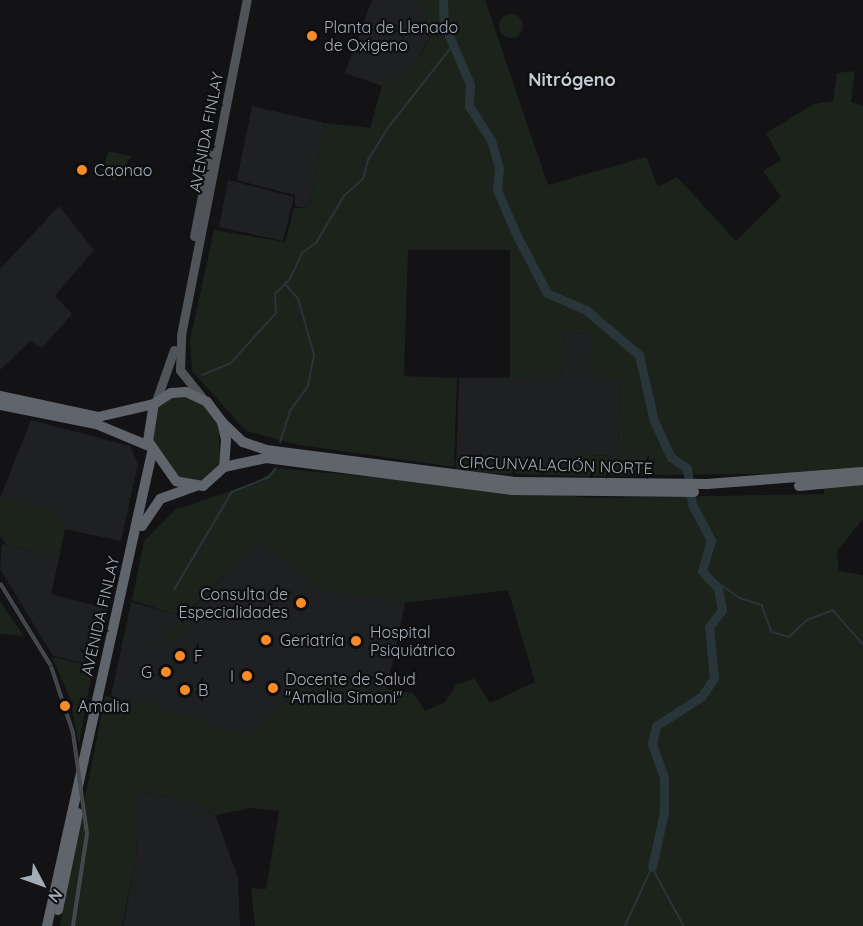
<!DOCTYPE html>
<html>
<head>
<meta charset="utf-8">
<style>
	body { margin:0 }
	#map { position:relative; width:863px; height:926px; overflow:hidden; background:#131315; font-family:Quicksand,sans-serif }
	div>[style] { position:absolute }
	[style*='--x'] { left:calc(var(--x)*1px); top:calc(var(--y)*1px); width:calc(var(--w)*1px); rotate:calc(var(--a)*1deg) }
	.built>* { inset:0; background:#1f2022 }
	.green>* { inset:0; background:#1b231b }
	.round { border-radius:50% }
	.stream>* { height:1.5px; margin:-0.75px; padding:0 0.75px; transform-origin:0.75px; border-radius:0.75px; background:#293539 }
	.river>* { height:9px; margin:-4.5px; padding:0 4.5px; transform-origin:4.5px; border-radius:4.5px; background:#293539 }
	.major>* { height:9px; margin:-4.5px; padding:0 4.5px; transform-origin:4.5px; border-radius:4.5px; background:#505459 }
	.highway>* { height:10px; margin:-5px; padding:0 5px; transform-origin:5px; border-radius:5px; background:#60656b }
	.rail>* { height:4px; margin-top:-2px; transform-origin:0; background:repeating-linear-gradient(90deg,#0e0e10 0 4.5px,#474b4f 0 9px); box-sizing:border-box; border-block:2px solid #474b4f }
	.dots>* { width:16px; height:16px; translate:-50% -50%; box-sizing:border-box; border:3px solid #0e0e10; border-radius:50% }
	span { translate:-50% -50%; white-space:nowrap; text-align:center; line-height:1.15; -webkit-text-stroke:4.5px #0e0e10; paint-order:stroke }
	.poi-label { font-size:16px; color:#a4adb6 }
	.left { translate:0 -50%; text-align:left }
	.right { translate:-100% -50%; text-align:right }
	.street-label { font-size:16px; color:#a4adb6 }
	.neighbourhood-label { font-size:18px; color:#c5cbd2; font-weight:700 }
	.north { position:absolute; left:12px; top:854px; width:60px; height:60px; -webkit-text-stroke:4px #0e0e10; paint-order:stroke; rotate:131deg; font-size:16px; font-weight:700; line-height:24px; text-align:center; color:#a4adb6 }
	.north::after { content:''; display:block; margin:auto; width:21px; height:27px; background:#a4adb6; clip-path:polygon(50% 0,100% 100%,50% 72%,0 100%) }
</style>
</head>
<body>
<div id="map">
	<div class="built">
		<i style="clip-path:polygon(372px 0,420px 0,432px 34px,410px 72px,382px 86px,345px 73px)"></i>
		<i style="clip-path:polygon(252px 106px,325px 123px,309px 208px,295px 206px,295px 195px,237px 180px)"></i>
		<i style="clip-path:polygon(228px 180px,294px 197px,283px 241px,219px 227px)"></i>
		<i style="clip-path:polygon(59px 206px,94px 250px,55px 296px,72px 314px,42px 348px,30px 341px,0 370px,0 269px)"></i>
		<i style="clip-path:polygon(592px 333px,620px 379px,618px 456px,580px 455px,582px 476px,456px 472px,459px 378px,561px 377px,564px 334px)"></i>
		<i style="clip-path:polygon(31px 420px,130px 446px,138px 464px,121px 541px,65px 529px,57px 511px,0 498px)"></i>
		<i style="clip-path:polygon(258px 539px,325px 591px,405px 603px,386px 692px,307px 678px,250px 736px,111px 696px,131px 602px,173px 614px,195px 606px)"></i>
		<i style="clip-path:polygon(2px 544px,59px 558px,51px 594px,108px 609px,94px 665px,53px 656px,0 569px)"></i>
		<i style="clip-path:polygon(138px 791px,192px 802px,215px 815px,238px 877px,240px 926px,123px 926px,136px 859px)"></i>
	</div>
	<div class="green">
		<i style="clip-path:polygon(420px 0,485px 0,548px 185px,646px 157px,658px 187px,677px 177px,736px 241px,781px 197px,763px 171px,781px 160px,766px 133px,814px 104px,833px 101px,837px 73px,855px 71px,851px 102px,863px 106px,863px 519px,837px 551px,839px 571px,863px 575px,863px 926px,255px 926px,251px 888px,266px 889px,279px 811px,252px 808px,215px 815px,192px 802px,139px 791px,136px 859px,122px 926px,60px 926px,105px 696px,157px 705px,250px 736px,307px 678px,413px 693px,425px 711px,445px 702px,456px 685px,474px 678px,490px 703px,535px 682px,508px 590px,405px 603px,325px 591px,258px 540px,195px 605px,173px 614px,132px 600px,144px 541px,175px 510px,259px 481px,276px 468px,591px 498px,824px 494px,824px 473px,582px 476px,580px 455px,618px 456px,620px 380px,590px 377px,591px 333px,564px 334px,561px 377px,510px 380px,510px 250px,408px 250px,404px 376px,457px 378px,454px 467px,299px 445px,246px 431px,192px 371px,190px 340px,214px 230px,285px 242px,294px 208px,309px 208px,325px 123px,370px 128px,382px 86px,410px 72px,432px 35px)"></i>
		<i class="round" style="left:499px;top:14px;width:24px;height:24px"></i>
		<i style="clip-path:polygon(108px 151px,131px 156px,114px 181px,103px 171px)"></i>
		<i style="clip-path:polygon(178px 394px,205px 406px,219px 427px,220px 464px,201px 481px,178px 479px,148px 441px,154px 405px)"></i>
		<i style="clip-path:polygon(455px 461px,565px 462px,572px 469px,568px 475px,456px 472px)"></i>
		<i style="clip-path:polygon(0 498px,57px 511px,65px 529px,59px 558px,7px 545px,0 536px)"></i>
		<i style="clip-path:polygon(0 601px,5px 609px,24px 636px,0 634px)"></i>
		<i style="clip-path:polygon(183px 619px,187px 624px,173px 641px,152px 647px)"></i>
		<i style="clip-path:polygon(52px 657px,93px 666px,79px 744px,69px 696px)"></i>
	</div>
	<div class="stream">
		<i style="--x:202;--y:375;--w:31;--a:-22"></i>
		<i style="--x:231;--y:363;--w:67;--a:-48"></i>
		<i style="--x:276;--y:313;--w:19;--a:-93"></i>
		<i style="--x:275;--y:294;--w:21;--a:-45"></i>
		<i style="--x:290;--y:279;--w:29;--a:-65"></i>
		<i style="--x:302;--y:253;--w:17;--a:-36"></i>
		<i style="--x:316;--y:243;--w:55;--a:-59.2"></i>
		<i style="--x:344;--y:196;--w:25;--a:-42"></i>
		<i style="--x:363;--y:179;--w:20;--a:-75"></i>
		<i style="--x:368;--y:160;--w:38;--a:-58"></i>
		<i style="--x:388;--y:128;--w:105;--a:-51.9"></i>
		<i style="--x:280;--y:442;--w:33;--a:-72"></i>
		<i style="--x:290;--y:411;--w:31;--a:-54"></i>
		<i style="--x:308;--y:386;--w:32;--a:-79"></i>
		<i style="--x:314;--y:355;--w:58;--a:-105.9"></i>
		<i style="--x:298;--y:299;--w:20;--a:-131"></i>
		<i style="--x:702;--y:571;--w:47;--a:35.4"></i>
		<i style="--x:740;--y:598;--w:23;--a:18"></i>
		<i style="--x:762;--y:605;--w:29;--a:70"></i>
		<i style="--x:772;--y:632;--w:18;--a:16"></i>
		<i style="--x:789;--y:637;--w:25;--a:-43"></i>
		<i style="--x:807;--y:620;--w:28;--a:-21"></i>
		<i style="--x:833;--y:610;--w:45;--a:48.6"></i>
		<i style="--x:174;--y:590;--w:114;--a:-59.4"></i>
		<i style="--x:232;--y:492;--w:40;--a:-22"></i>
		<i style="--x:269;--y:477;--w:11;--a:-52"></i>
		<i style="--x:652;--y:867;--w:67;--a:61.5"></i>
		<i style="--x:625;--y:926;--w:65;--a:-65.4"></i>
	</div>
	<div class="river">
		<i style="--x:443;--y:0;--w:24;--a:88"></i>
		<i style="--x:444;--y:24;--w:65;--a:66.6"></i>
		<i style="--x:470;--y:84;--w:22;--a:93"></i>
		<i style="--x:469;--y:106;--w:40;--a:57.1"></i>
		<i style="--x:491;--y:140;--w:29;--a:74"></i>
		<i style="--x:499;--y:168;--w:22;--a:95"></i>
		<i style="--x:497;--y:190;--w:50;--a:66.5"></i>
		<i style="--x:517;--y:236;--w:64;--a:62.2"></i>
		<i style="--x:547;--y:293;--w:43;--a:23.6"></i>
		<i style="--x:586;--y:310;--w:70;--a:40.3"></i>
		<i style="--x:639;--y:355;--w:68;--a:77.2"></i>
		<i style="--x:654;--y:421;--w:40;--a:65"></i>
		<i style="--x:671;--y:457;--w:19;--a:35"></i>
		<i style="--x:687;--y:468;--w:36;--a:82"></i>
		<i style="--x:692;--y:504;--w:41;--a:62.2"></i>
		<i style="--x:711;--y:540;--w:32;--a:106"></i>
		<i style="--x:702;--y:571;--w:24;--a:48"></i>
		<i style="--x:718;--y:589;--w:21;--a:79"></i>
		<i style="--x:722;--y:610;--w:21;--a:127"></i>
		<i style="--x:709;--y:627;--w:51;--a:84.4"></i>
		<i style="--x:714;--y:678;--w:22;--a:124"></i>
		<i style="--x:702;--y:696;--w:55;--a:146.9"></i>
		<i style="--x:656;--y:726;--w:18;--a:103"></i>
		<i style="--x:652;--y:744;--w:35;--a:70"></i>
		<i style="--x:664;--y:777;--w:35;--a:90"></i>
		<i style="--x:664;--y:812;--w:56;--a:102.3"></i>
	</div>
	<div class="major">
		<i style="--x:194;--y:236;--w:83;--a:-78.8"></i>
		<i style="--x:201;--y:396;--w:33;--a:-129"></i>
		<i style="--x:180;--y:370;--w:35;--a:-88"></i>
		<i style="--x:181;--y:335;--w:341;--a:-78.9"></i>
		<i style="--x:156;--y:401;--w:54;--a:-70.6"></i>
	</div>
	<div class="highway">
		<i style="--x:186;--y:392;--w:23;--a:25"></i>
		<i style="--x:207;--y:402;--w:25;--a:53"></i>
		<i style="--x:222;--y:422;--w:18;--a:77"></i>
		<i style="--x:226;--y:440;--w:27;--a:94"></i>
		<i style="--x:224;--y:467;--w:28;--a:138"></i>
		<i style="--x:203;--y:486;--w:27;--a:-170"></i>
		<i style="--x:176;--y:481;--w:49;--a:-125"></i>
		<i style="--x:148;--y:441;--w:37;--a:-81"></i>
		<i style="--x:154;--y:404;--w:20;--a:-33"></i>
		<i style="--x:171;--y:393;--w:15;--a:-4"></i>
		<i style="--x:0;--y:396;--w:100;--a:12.1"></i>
		<i style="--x:98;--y:417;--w:57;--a:-13.1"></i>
		<i style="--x:0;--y:405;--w:98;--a:11.2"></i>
		<i style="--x:96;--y:424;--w:57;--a:22.5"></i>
		<i style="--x:222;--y:422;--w:29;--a:44"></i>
		<i style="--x:243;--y:442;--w:24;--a:19"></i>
		<i style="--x:266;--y:450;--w:251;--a:7.3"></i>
		<i style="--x:515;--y:482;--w:192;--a:0.6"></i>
		<i style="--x:707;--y:484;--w:156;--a:-4.4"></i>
		<i style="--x:224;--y:467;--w:43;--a:-12.1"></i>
		<i style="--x:266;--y:458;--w:248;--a:7.4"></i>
		<i style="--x:512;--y:490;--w:182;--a:0.6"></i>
		<i style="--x:799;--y:486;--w:64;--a:-5.4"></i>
		<i style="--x:142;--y:526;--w:32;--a:-56"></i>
		<i style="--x:160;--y:499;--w:38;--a:-20"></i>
		<i style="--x:58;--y:910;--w:99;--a:-78.3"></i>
		<i style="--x:47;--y:926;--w:484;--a:-77.5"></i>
	</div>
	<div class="rail">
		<i style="--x:0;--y:583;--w:97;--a:58.4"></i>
		<i style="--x:51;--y:666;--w:71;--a:71.8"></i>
		<i style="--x:73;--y:733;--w:102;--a:82.1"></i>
		<i style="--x:87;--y:834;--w:93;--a:98.7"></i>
	</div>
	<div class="dots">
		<i style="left:312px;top:36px;background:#fa8a26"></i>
		<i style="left:82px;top:170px;background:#fa8a26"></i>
		<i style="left:301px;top:603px;background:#fa8a26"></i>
		<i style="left:266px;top:640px;background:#fa8a26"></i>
		<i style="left:356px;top:641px;background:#fa8a26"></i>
		<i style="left:180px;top:656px;background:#fa8a26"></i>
		<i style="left:166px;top:672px;background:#fa8a26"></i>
		<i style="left:247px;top:676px;background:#fa8a26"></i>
		<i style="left:273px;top:688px;background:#fa8a26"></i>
		<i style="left:185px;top:690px;background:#fa8a26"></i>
		<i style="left:65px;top:706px;background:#fa8a26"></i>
	</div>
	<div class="poi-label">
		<span class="left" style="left:324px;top:36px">Planta de Llenado<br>de Oxigeno</span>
		<span class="left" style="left:94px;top:170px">Caonao</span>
		<span class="right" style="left:288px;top:603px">Consulta de<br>Especialidades</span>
		<span class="left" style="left:370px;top:641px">Hospital<br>Psiquiátrico</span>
		<span class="left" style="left:280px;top:640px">Geriatría</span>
		<span class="left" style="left:194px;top:656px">F</span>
		<span class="right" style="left:152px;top:672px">G</span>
		<span class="right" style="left:234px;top:676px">I</span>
		<span class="left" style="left:285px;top:688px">Docente de Salud<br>"Amalia Simoni"</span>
		<span class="left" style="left:198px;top:690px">B</span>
		<span class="left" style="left:78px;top:706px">Amalia</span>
	</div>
	<div class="street-label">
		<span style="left:206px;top:132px;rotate:-79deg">AVENIDA FINLAY</span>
		<span style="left:556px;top:465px;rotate:2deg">CIRCUNVALACIÓN NORTE</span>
		<span style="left:100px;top:616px;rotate:-77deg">AVENIDA FINLAY</span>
	</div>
	<div class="neighbourhood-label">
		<span style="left:572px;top:80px">Nitrógeno</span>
	</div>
	<div class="north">N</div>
</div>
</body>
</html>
